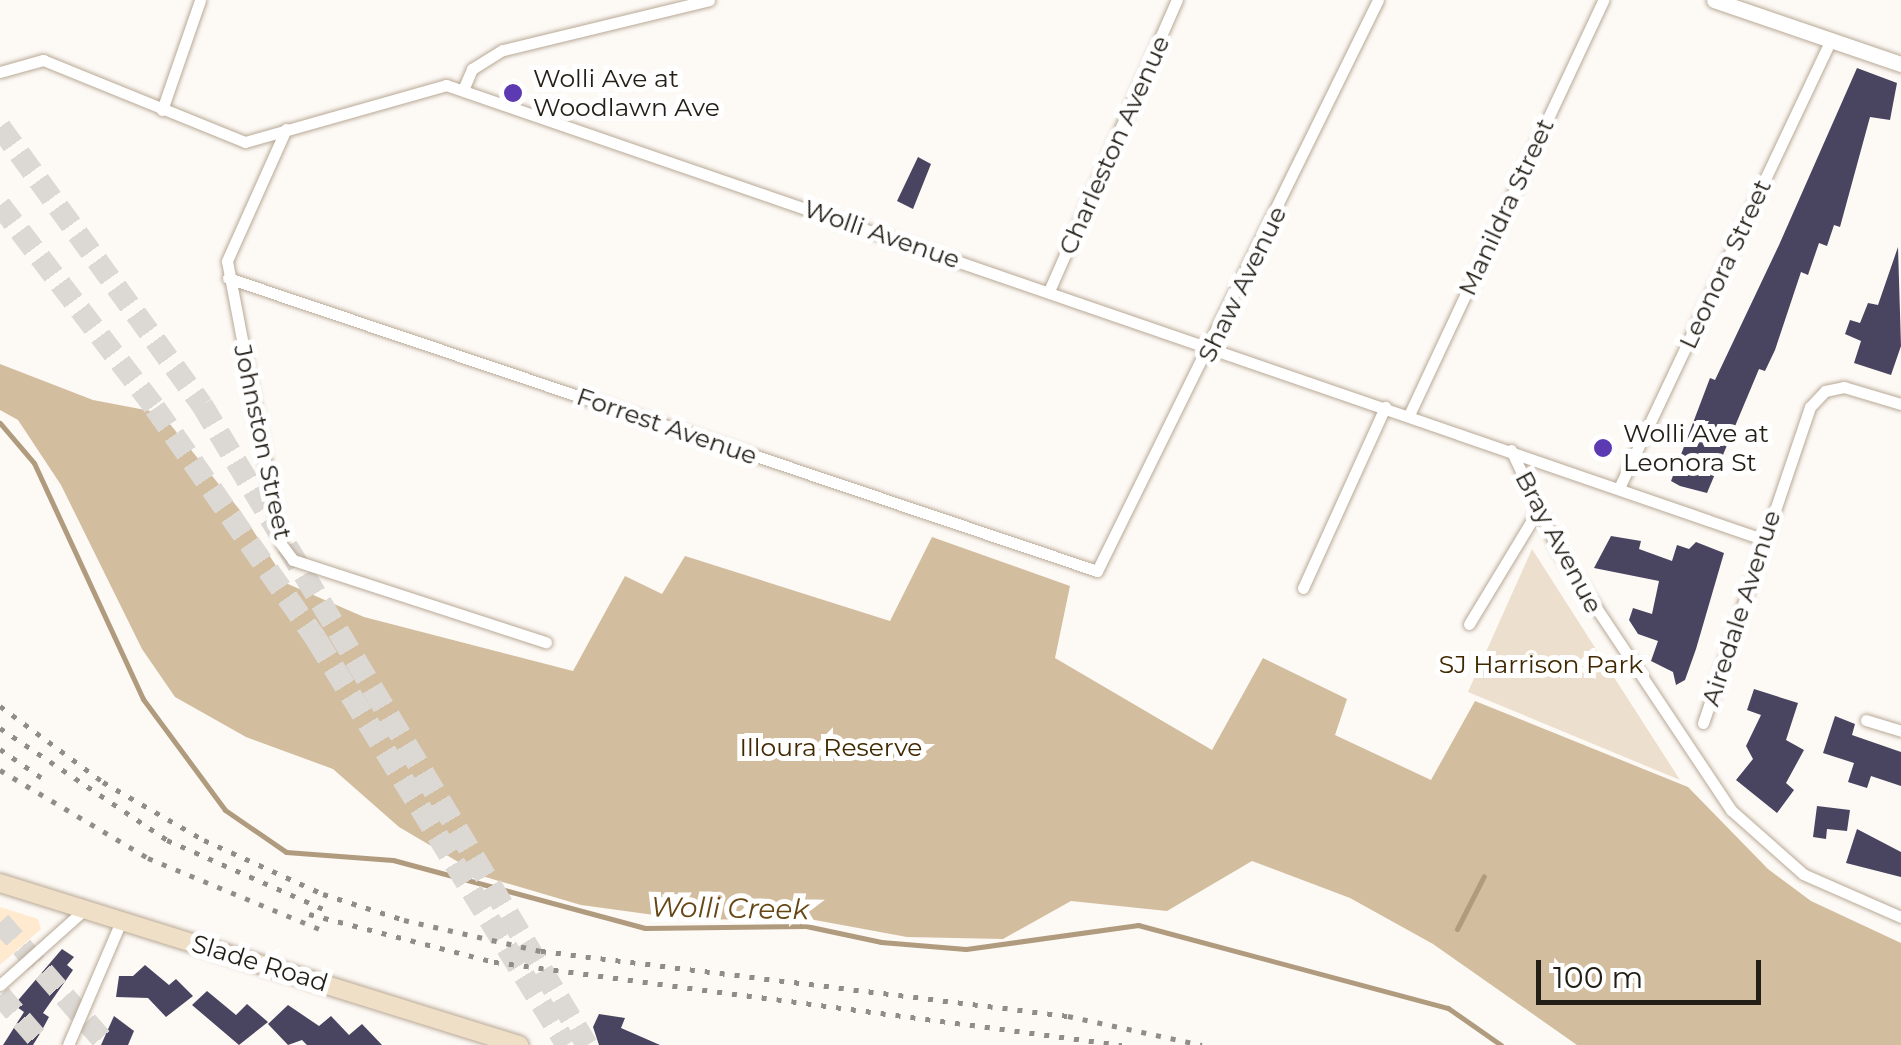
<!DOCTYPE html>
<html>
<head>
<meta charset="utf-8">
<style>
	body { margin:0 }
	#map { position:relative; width:1901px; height:1045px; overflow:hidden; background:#fdf9f5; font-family:Montserrat,sans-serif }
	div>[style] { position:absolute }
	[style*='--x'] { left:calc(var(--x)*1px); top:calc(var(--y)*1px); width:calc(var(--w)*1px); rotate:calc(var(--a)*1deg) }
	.built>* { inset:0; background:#ffeacf }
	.green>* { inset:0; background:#eddfcd }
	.forest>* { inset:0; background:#d3bd9f }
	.stream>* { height:5px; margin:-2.5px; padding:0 2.5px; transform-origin:2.5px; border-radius:2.5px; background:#b09b7e }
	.building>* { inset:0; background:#494561 }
	.motorway-tunnel>* { height:22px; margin-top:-11px; transform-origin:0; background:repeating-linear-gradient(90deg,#dcd8d4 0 22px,transparent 0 33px) }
	.roads { filter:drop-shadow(0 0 2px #b8a996) drop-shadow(0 0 2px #b8a996) }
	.minor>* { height:11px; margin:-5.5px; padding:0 5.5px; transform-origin:5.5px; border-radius:5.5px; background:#fff }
	.tertiary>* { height:15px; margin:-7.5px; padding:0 7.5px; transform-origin:7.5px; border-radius:7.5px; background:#fff }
	.secondary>* { height:18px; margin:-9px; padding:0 9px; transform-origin:9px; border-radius:9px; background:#f0dfc7 }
	.rail>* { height:5px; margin-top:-2.5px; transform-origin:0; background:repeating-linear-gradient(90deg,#918c86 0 5px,transparent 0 15px) }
	.dots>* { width:28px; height:28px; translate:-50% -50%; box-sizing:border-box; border:5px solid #fff; border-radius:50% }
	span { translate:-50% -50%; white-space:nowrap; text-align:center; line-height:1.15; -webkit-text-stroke:10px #fff; paint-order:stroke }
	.poi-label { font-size:25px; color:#231e16 }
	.left { translate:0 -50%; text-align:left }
	.street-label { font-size:25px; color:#231e16 }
	.park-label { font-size:25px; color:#402801 }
	.water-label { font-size:28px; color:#664614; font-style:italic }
	.scale { position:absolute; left:1536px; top:960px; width:225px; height:45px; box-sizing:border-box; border:5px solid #231e16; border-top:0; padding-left:12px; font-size:30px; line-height:35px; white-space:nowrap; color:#231e16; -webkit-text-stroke:8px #fff; paint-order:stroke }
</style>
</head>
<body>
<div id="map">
	<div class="built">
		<i style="clip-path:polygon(0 907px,38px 919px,41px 929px,0 965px)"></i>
	</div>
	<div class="green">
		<i style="clip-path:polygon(1532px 549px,1601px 657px,1680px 780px,1468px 692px)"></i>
	</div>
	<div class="forest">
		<i style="clip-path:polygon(0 364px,93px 400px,161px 413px,239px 509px,288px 584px,364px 617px,573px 671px,625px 576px,662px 594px,685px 556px,890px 621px,932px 537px,1070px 586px,1055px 658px,1212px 750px,1263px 658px,1347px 699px,1335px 735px,1431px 780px,1475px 701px,1688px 787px,1768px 869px,1811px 901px,1901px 943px,1901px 1045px,1577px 1045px,1433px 944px,1350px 898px,1252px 861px,1167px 911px,1071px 901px,1003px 939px,907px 937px,804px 918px,691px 920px,581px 905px,482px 876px,399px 827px,333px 769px,246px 737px,175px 697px,142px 649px,61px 485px,18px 420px,0 410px)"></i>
	</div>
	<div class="stream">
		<i style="--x:0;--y:423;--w:52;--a:49.6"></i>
		<i style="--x:34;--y:463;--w:260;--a:65.2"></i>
		<i style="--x:143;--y:699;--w:138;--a:53.5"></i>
		<i style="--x:225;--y:810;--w:74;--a:34.5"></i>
		<i style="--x:286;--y:852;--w:107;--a:4.3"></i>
		<i style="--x:393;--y:860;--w:261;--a:15.1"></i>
		<i style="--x:645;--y:928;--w:161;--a:-0.7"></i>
		<i style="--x:806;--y:926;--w:77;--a:12"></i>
		<i style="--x:881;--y:942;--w:85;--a:4.7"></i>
		<i style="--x:966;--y:949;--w:174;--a:-7.9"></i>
		<i style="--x:1138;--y:925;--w:321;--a:15"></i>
		<i style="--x:1448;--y:1008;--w:65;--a:34.9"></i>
		<i style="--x:1457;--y:929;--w:59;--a:-63"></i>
	</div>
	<div class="building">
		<i style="clip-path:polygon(1857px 68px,1897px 83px,1890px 120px,1870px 117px,1840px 227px,1834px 225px,1827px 246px,1819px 243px,1808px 275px,1801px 272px,1775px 350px,1765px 371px,1759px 369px,1707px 493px,1680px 486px,1671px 481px,1710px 378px,1715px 380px,1779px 245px)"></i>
		<i style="clip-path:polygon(918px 157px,931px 164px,913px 209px,897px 201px)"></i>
		<i style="clip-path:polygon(1898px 247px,1901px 346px,1891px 375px,1854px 363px,1861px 341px,1845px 334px,1850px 320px,1860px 323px,1868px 303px,1878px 305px)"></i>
		<i style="clip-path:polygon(1611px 536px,1641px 541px,1639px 549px,1672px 561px,1677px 545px,1689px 549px,1696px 542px,1724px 553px,1696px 649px,1685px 680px,1676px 685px,1673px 672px,1651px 661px,1658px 641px,1638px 634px,1629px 620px,1633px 608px,1652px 614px,1659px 581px,1594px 568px)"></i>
		<i style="clip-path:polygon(1754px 689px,1798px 703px,1786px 740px,1804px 750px,1786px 783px,1794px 790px,1777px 813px,1736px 780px,1753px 759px,1746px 746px,1761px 715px,1747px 710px)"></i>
		<i style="clip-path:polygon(1835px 716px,1855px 724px,1852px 735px,1901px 752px,1901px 786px,1871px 776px,1867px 788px,1848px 782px,1854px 763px,1823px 753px)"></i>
		<i style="clip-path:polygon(1817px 806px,1850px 810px,1847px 831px,1827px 829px,1826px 839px,1813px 837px)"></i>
		<i style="clip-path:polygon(1857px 829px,1901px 852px,1901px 877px,1846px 863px)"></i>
		<i style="clip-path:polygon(62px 949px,74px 957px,67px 965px,73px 970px,43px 1013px,49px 1017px,41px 1032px,33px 1045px,3px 1045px,24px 1012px,14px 1005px)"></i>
		<i style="clip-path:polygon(145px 965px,169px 985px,176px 979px,193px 996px,166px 1017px,148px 998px,116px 997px,119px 976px,133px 976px)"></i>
		<i style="clip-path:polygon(207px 991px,236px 1015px,247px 1004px,268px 1022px,239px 1045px,192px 1005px)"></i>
		<i style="clip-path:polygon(288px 1005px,319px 1026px,331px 1016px,349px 1035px,362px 1024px,382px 1045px,307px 1045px,302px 1040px,288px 1045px,268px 1024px)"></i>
		<i style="clip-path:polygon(599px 1014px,625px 1018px,621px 1028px,660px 1045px,599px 1045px,593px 1027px)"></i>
		<i style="clip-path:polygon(114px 1016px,134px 1031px,128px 1045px,101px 1045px)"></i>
	</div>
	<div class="motorway-tunnel">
		<i style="--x:0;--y:127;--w:344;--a:54"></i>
		<i style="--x:202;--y:405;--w:747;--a:58.97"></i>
		<i style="--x:0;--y:205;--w:255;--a:52.6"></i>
		<i style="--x:155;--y:408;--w:282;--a:55.1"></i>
		<i style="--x:316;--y:639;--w:477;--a:58.3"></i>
		<i style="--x:0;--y:922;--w:163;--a:49"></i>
		<i style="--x:0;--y:995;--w:66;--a:49.3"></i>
	</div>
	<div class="roads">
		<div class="minor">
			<i style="--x:0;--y:72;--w:45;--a:-15.6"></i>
			<i style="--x:43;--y:60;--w:218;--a:22.1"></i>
			<i style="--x:245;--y:142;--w:209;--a:-15.8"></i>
			<i style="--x:446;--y:85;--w:1392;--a:19.03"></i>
			<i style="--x:463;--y:90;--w:23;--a:-67"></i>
			<i style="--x:472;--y:69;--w:36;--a:-32"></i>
			<i style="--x:503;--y:50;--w:212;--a:-13.6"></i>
			<i style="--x:162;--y:110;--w:116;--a:-70.9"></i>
			<i style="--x:286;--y:129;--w:145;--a:114.1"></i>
			<i style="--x:227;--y:261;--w:288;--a:79.2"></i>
			<i style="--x:281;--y:544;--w:20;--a:53"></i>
			<i style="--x:293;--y:560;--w:266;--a:18"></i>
			<i style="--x:228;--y:278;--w:917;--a:18.63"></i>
			<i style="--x:1097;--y:571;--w:636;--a:-63.8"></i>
			<i style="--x:1049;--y:291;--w:318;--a:-66.3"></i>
			<i style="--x:1409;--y:415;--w:458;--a:-64.9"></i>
			<i style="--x:1511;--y:450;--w:113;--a:64.8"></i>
			<i style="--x:1559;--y:552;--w:310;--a:56.3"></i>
			<i style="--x:1731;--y:810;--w:96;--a:41.6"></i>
			<i style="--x:1803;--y:874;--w:107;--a:23.7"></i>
			<i style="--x:1619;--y:488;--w:496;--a:-64.7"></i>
			<i style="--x:1303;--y:588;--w:199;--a:-65.6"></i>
			<i style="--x:1469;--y:624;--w:133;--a:-58.8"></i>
			<i style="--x:1866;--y:720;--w:37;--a:17"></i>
			<i style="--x:1703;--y:723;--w:334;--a:-71.3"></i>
			<i style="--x:1810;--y:407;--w:22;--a:-47"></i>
			<i style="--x:1825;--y:391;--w:19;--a:-12"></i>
			<i style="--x:1844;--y:387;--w:59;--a:16.6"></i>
			<i style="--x:0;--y:985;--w:114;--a:-41.8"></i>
			<i style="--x:68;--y:1045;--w:137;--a:-66.8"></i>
		</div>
		<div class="tertiary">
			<i style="--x:1714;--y:0;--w:198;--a:18.9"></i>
		</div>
		<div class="secondary">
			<i style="--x:0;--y:883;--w:544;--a:17.34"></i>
		</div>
	</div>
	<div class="rail">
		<i style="--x:0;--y:706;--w:128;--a:36.4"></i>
		<i style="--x:103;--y:782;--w:116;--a:29.9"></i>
		<i style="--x:204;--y:840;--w:131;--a:24.4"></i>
		<i style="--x:323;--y:894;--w:85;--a:17.8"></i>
		<i style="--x:404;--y:920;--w:140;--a:12.8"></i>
		<i style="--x:541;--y:951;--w:531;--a:7.03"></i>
		<i style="--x:1068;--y:1016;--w:137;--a:12.2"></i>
		<i style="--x:0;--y:728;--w:201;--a:33.8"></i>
		<i style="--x:167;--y:840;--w:174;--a:23.8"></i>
		<i style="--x:0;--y:749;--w:51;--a:34.6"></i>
		<i style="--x:0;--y:770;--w:172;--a:30.7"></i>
		<i style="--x:148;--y:858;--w:185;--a:22.5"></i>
		<i style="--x:309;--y:914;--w:191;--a:14.5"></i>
		<i style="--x:494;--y:962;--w:633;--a:7.53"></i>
	</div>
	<div class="dots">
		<i style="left:513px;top:93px;background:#5b3ab2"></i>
		<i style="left:1603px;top:448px;background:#5b3ab2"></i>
	</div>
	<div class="poi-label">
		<span class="left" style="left:533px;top:93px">Wolli Ave at<br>Woodlawn Ave</span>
		<span class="left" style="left:1623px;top:448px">Wolli Ave at<br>Leonora St</span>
	</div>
	<div class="street-label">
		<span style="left:1114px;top:145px;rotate:-66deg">Charleston Avenue</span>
		<span style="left:1506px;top:207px;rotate:-65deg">Manildra Street</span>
		<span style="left:882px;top:234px;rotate:19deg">Wolli Avenue</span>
		<span style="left:1725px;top:264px;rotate:-65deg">Leonora Street</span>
		<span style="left:1242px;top:284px;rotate:-64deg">Shaw Avenue</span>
		<span style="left:667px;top:426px;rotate:19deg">Forrest Avenue</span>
		<span style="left:263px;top:442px;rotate:78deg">Johnston Street</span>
		<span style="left:1559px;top:542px;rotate:62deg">Bray Avenue</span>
		<span style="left:1741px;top:608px;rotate:-72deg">Airedale Avenue</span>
		<span style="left:260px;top:963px;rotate:17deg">Slade Road</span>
	</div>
	<div class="park-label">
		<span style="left:1541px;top:664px">SJ Harrison Park</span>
		<span style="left:831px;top:747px">Illoura Reserve</span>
	</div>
	<div class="water-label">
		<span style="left:730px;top:908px;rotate:1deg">Wolli Creek</span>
	</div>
	<div class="scale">100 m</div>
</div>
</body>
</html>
